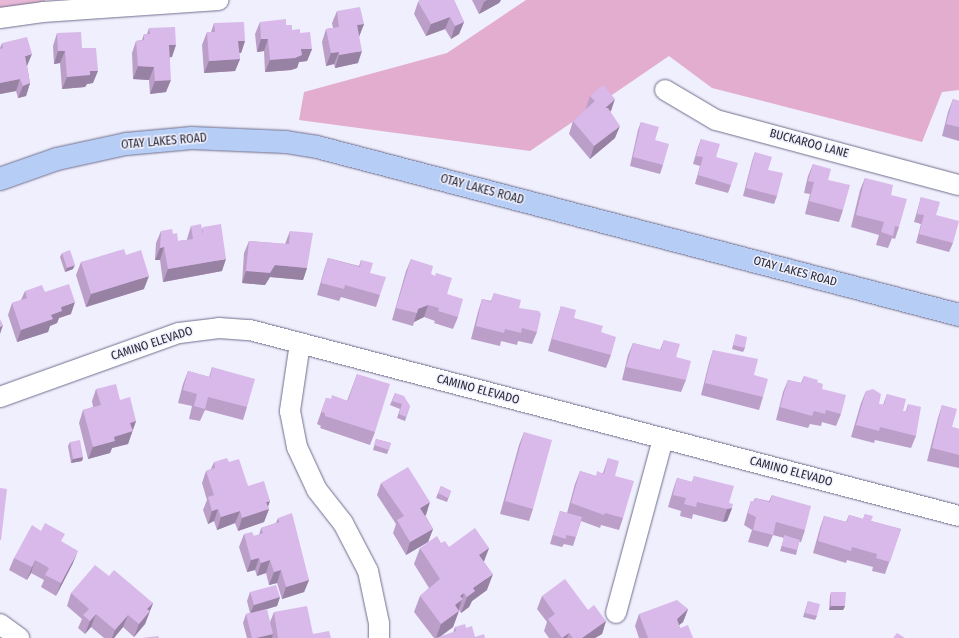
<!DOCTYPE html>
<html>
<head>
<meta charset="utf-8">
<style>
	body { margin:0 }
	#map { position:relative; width:959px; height:638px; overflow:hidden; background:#efeffd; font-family:"Fira Sans Condensed",sans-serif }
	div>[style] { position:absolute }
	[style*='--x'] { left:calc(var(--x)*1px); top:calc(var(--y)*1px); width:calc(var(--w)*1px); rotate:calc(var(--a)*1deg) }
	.green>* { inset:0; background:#e8b9d6 }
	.forest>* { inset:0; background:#e2adcf }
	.roads { filter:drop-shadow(0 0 1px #706e8d) drop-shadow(0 0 1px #706e8d) }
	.minor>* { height:20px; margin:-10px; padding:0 10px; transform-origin:10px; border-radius:10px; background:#fff }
	.major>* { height:22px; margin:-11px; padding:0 11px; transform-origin:11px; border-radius:11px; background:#b6cef6 }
	.wall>* { inset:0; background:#bb9fc9 }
	.shaded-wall>* { inset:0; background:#9882a4 }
	.building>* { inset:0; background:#d9b9ea }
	span { translate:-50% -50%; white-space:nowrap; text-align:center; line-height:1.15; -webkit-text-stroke:3px #efeffd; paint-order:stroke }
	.street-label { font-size:12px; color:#2a2936 }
</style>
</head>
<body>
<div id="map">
	<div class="green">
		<i style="clip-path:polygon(0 0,45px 0,45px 10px,0 22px)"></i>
	</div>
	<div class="forest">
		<i style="clip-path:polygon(526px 0,959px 0,959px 90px,942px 92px,922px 142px,712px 88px,669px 56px,530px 151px,299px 120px,304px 92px,447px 53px)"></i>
	</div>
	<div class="roads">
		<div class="minor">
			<i style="--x:0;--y:18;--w:43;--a:-7.9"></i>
			<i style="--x:43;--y:12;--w:176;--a:-3.9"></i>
			<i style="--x:665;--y:90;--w:59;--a:30.5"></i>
			<i style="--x:716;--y:120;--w:252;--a:15"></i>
			<i style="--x:300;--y:343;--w:69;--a:98.4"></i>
			<i style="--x:290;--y:411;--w:37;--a:79"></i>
			<i style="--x:297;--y:447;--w:47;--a:65.1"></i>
			<i style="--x:317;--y:490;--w:42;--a:51.8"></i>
			<i style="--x:343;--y:523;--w:54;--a:62.5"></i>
			<i style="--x:368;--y:571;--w:53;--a:78.1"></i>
			<i style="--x:379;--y:623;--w:15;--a:90"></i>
			<i style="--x:0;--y:397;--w:190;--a:-19.7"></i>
			<i style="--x:179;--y:333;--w:40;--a:-7.1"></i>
			<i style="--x:219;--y:328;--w:31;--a:4"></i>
			<i style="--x:250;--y:330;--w:733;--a:14.7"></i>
			<i style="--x:616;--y:613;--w:180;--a:-74.9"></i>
			<i style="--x:0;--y:624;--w:24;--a:36"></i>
		</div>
		<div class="major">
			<i style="--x:0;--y:179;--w:60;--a:-19.3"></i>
			<i style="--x:57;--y:159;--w:71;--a:-12.3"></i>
			<i style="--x:126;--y:144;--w:66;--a:-5.2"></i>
			<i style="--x:192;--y:138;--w:94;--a:2.4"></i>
			<i style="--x:286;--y:142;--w:31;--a:9"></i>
			<i style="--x:317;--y:147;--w:664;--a:14.66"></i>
		</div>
	</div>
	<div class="wall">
		<i style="clip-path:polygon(420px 0,454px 0,464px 22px,459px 34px,451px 39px,445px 29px,426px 36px,414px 14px,418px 2px)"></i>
		<i style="clip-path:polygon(472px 0,501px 0,499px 3px,479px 14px)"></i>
		<i style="clip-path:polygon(337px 11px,364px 24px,359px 36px,358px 63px,335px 68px,334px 64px,326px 66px,322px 42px,326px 29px,333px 28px,332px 23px)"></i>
		<i style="clip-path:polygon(260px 22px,286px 25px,292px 30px,300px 33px,312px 49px,307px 61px,299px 62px,297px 68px,291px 70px,265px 72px,264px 51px,257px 52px,255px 34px)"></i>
		<i style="clip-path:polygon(214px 23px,245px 41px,241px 53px,239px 53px,240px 59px,235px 71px,204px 73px,202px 45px,207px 32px,211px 32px)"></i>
		<i style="clip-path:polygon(149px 28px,172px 57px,170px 57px,166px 92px,150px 94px,149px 80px,133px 79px,132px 53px,136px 41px,142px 40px,144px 34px,147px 34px)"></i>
		<i style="clip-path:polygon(57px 33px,82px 48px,93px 83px,87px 84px,85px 87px,62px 89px,60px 63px,54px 64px,53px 46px)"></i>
		<i style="clip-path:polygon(2px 43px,27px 66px,30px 83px,26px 96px,18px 98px,16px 91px,0 94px,0 48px)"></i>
		<i style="clip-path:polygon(590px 96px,610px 112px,615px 138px,590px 159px,569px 134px,573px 121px,587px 109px,586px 108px)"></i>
		<i style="clip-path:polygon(953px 99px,959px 101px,959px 141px,942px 136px,948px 112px)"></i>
		<i style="clip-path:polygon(641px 122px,655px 140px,663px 165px,660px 174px,630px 166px,638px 130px)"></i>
		<i style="clip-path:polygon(701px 139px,716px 157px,731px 185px,728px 193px,695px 184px,700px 166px,693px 164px,698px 147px)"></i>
		<i style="clip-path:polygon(755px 152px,768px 170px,777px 196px,774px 204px,743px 196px,752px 161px)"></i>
		<i style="clip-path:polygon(813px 164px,828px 180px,843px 210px,839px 222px,805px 214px,810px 194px,804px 193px,808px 176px)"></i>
		<i style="clip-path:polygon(865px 178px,891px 195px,899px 227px,895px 239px,892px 238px,888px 248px,876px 245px,879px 235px,851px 227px,860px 190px)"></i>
		<i style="clip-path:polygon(921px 197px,936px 215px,953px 243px,949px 252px,916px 243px,921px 224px,914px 222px)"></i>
		<i style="clip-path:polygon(191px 226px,202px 230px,203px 227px,222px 271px,163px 282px,160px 260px,155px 260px,156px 243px,161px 231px,173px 234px,178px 241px,187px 240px,187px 239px)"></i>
		<i style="clip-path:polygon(290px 231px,307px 268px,303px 280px,270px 277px,265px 285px,242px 283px,244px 253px,249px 241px,285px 244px)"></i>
		<i style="clip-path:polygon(62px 253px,73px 269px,65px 272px,60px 257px)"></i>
		<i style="clip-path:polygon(126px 255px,144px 289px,86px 307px,76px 275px,81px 262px)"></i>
		<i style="clip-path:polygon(328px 258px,359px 266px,361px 260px,370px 273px,380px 295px,376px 307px,341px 297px,339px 301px,317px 295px,324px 270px)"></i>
		<i style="clip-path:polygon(411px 259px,431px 274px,447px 294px,458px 317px,453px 329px,434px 323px,435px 321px,424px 317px,414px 322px,413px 326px,392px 320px,406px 271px)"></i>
		<i style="clip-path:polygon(25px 291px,45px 292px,71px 314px,59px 318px,57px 323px,50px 326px,48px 332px,17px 342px,8px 315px,12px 303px,21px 300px)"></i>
		<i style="clip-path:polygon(494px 293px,519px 308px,537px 332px,532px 344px,518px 341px,517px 345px,501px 341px,500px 346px,471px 339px,478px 312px,482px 299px,491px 301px)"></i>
		<i style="clip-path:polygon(561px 306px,574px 318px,601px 332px,611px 355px,606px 368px,548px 351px,557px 319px)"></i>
		<i style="clip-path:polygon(736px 334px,745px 348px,743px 352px,732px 349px)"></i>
		<i style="clip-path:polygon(664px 340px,686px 380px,681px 392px,622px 380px,628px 355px,633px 343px,660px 350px)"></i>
		<i style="clip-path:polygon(713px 350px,754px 375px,763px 397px,759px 410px,701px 395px,709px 363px)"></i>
		<i style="clip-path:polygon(212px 367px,247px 407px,243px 420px,205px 410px,200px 421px,189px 419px,192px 406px,178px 403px,183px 384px,188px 371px,209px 377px)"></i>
		<i style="clip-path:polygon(357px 374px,375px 432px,370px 445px,320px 428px,321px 426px,317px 424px,326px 398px,331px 399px,347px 401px)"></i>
		<i style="clip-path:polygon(804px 376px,817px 382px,841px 414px,836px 426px,822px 422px,821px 426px,810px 424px,808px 428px,776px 420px,783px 392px,788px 380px,801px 383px)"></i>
		<i style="clip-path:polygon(96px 389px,120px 400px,136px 421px,128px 444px,112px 448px,110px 453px,88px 459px,79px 423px,83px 410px,93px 407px,92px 401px)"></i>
		<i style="clip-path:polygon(866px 391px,879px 404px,883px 405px,887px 394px,903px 411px,906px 411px,908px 404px,916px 436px,911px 448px,875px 440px,874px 443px,851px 437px,861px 403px)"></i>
		<i style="clip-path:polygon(395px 393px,410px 406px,405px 421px,397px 418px,400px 409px,390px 405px)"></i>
		<i style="clip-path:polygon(942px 405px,952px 427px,959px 429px,959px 468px,927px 461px,938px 418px)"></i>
		<i style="clip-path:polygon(524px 432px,533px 509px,529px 521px,500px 514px,519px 445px)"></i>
		<i style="clip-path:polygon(376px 439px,391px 443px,387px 454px,373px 450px)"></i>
		<i style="clip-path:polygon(70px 442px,83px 457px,82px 461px,71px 463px,68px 446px)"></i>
		<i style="clip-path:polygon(608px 458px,615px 476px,623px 518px,619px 530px,601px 525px,600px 528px,581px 521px,573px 546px,564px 544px,562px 547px,550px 544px,560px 511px,567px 513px,575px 484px,580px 471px,596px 476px,603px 473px)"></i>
		<i style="clip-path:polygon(214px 462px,229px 462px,248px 486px,268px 507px,269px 509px,264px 522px,238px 531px,235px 523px,217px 530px,214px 521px,208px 524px,203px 510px,207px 500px,202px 483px,206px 471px,211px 469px)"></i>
		<i style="clip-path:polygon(694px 476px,729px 503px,732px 508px,727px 521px,723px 522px,693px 514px,692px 519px,680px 516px,681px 511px,668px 507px,673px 490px,677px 478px,692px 482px)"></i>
		<i style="clip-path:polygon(381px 483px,426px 515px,425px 515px,433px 529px,428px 542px,406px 555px,393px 533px,396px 524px,377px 495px)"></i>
		<i style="clip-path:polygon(441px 486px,451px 491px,447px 502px,436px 498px)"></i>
		<i style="clip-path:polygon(772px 495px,805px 530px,801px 542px,799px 542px,796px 555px,780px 551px,784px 538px,773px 535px,768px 547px,748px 542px,752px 530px,744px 525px,747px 514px,751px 501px,753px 502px,755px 498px,769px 501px)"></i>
		<i style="clip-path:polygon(865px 514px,871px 521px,901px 529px,885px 574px,872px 571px,873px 567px,847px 560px,846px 563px,813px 553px,820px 528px,824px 516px,846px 522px,849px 515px,863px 519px)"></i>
		<i style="clip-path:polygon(278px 518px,309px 580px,304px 592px,282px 599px,277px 583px,269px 585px,266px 573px,257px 576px,255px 570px,247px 572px,239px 547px,244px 534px,254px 536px,259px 535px,261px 528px,276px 523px)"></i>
		<i style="clip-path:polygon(62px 542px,73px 563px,56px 596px,41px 587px,44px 580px,31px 573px,27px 580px,9px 570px,14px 558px)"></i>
		<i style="clip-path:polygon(441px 543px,449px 547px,489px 548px,484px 561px,487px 590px,472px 601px,469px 607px,461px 613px,459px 610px,453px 627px,440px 637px,453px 633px,455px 627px,466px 628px,475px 637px,485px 638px,434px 638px,414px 612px,420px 596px,429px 588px,414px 564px,420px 548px)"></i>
		<i style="clip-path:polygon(109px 576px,153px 603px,145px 624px,134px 637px,123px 627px,114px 638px,104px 638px,91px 627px,85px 634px,78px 628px,82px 619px,67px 606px,71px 593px)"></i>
		<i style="clip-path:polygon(250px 592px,280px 597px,277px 606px,257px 612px,270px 622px,274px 612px,313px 634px,331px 638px,247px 638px,243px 623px,246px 614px,250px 613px,247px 601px)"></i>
		<i style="clip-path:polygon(831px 592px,845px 606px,843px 610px,829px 610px,830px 596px)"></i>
		<i style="clip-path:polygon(542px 596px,588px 610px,606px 621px,602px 634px,595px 638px,549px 638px,544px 631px,547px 622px,537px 609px)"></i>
		<i style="clip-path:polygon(808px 601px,817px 616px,815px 620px,803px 617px)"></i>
		<i style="clip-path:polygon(688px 609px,683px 622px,679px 625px,680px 628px,693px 638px,639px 638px,635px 626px,639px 614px)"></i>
	</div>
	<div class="shaded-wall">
		<i style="clip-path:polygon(487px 0,501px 0,499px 3px,479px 14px,484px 2px)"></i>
		<i style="clip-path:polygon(450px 17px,445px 29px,426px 36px,431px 24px)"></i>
		<i style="clip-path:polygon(464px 22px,459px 34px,451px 39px,455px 26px)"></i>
		<i style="clip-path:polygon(364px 24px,359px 37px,357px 25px)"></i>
		<i style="clip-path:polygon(261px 39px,268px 39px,264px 51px,257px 52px)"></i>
		<i style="clip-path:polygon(238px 41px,245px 41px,241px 53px,234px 54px)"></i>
		<i style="clip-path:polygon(169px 45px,176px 45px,172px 57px,165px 58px)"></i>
		<i style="clip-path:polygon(301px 49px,312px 49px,307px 61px,299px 62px,297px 68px,291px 70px,265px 72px,270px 60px)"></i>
		<i style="clip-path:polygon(58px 51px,65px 51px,60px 63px,54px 64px)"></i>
		<i style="clip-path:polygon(362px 51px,358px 63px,335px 68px,339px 55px)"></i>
		<i style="clip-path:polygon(339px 52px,334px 64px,326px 66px,331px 53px)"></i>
		<i style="clip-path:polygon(32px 54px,27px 66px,20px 68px,25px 56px)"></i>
		<i style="clip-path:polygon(240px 59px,235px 71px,204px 73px,209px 61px)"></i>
		<i style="clip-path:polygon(138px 66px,154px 67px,149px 80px,133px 79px)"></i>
		<i style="clip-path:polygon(90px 71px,98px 71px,93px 83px,87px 84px,85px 87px,62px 89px,67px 77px)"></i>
		<i style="clip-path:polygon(20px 79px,16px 91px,0 94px,0 83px)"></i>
		<i style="clip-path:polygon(171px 80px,166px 92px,150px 94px,155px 81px)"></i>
		<i style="clip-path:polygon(30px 83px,26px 96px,18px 98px,23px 86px)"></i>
		<i style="clip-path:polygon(615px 99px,611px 111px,600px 120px,605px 108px)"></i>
		<i style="clip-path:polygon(620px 126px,615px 138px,590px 159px,594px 146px)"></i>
		<i style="clip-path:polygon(164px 247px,160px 260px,155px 260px,160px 248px)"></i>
		<i style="clip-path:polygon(226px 259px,222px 271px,163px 282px,168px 269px)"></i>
		<i style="clip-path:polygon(75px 265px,73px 269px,65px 272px,67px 268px)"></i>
		<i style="clip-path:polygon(275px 265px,307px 268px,303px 280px,270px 277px,265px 285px,242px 283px,246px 271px)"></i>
		<i style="clip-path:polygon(149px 276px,144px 289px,86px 307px,91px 294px)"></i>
		<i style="clip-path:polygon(75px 302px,71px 314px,59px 318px,57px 323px,50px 326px,48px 332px,17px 342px,21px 330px,51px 315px,61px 307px)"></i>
		<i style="clip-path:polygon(428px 305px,424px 317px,414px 322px,418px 309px)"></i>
		<i style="clip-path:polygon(3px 325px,0 334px,0 327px)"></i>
		<i style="clip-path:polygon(136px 421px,128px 444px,112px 448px,110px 453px,88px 459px,93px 447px,114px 437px,130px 423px)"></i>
		<i style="clip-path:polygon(83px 457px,82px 461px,71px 463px,73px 459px)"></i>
		<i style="clip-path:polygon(270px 501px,267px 510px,269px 509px,264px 522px,238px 531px,242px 518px,266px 502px)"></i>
		<i style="clip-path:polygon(430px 502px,426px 515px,416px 521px,420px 508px)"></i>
		<i style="clip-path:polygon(732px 508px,727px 521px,723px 522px,727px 509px)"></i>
		<i style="clip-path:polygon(218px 509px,214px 521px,208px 524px,212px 511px)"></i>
		<i style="clip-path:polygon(240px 511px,235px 523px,217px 530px,221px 517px)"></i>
		<i style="clip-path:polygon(433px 529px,428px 542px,406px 555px,410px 542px)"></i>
		<i style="clip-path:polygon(489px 548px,483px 564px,479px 555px)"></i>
		<i style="clip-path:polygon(78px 551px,73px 563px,56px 596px,61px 583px)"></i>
		<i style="clip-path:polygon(259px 558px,255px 570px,247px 572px,251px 560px)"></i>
		<i style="clip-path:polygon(35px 560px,31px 573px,27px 580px,32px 567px)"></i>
		<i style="clip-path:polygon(270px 560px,266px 573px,257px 576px,261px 563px)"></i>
		<i style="clip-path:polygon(281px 570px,277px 583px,269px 585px,274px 572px)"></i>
		<i style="clip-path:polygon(493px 574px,487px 590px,472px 601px,469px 607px,461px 613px,467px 597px,473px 588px)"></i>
		<i style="clip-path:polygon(309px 580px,304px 592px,282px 599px,286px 587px)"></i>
		<i style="clip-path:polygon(464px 593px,458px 612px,459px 611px,453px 627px,438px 638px,436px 638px,441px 624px,455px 605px,460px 596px)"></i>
		<i style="clip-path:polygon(280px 597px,277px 606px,250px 614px,254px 605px)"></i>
		<i style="clip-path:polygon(153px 603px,145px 624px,134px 637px,139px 624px,147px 609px)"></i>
		<i style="clip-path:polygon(831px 606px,845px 606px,843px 610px,829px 610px)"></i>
		<i style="clip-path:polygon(688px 609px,683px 622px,672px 631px,677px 619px)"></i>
		<i style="clip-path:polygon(96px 614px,91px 627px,85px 634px,90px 621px)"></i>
		<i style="clip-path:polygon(128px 615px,123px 627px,114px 638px,112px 638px,115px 630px)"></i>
		<i style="clip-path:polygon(606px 621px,602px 634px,595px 638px,582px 638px)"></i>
		<i style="clip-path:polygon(569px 633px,567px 638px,562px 638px)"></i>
		<i style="clip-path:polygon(273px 634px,272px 638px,256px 638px)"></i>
	</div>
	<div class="building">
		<i style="clip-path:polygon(421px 0,454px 0,464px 22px,455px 26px,450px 17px,431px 24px,418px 2px)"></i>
		<i style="clip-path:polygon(360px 7px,364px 24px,357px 25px,362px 51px,339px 55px,339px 52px,331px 53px,326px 29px,339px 27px,337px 11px)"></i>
		<i style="clip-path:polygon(286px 19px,286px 25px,292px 25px,292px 30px,300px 29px,300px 33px,310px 32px,312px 49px,301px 49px,302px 55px,295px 58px,270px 60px,268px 39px,261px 39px,260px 22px)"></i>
		<i style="clip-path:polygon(244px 22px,245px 41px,238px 41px,240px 59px,209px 61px,207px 32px,215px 32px,214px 23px)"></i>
		<i style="clip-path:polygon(175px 27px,176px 45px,169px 45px,171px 80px,155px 81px,154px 67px,138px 66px,136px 41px,144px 40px,144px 34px,150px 34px,149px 28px)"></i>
		<i style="clip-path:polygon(81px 32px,82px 48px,96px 48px,98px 71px,90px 71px,90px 75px,67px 77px,65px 51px,58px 51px,57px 33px)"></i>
		<i style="clip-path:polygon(27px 37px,32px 54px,25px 56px,30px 83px,23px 86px,20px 79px,0 83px,0 49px,3px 48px,2px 43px)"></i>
		<i style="clip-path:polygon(603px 85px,615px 99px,605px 108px,608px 108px,620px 126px,594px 146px,573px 121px,595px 101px,590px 96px)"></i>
		<i style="clip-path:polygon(953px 99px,959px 101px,959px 127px,946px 124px)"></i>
		<i style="clip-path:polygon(641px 122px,659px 127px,655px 140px,669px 144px,663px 165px,633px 157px)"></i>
		<i style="clip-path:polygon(701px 139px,720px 144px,716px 157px,738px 163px,731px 185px,698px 175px,703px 157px,696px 156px)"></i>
		<i style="clip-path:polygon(755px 152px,772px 157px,768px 170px,783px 173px,777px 196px,746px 188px)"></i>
		<i style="clip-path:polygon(813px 164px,831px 169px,828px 180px,850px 185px,843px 210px,809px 201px,814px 182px,808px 181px)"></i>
		<i style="clip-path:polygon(865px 178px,893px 185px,891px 195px,907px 199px,899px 227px,895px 226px,893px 236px,881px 232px,884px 222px,856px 215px)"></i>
		<i style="clip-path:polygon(921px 197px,940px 202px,936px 215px,959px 221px,953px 243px,919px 234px,924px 215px,917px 214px)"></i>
		<i style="clip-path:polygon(201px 224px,203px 235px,203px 227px,221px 224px,226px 259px,168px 269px,164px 247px,160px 248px,161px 231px,172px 229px,173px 234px,177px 233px,178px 241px,193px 239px,191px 226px)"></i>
		<i style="clip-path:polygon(290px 231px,313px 233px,307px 268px,275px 265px,270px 273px,246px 271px,249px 241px,289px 244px)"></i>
		<i style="clip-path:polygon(124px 249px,126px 255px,141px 250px,149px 276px,91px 294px,81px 262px)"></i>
		<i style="clip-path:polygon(70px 250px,75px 265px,67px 268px,62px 253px)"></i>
		<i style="clip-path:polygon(328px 258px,360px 267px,361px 260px,373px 263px,370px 273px,386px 277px,380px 295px,345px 285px,344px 289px,321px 283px)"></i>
		<i style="clip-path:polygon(411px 259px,433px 266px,431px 274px,435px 276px,436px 273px,452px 278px,447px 294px,463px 299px,458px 317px,438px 311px,439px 308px,428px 305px,418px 309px,417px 313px,396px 308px)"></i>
		<i style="clip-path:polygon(69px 284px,75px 302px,61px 307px,62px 311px,51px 315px,53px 319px,21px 330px,12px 303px,27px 298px,25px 291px,42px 285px,45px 292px)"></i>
		<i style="clip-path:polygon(494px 293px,521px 300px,519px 308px,539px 311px,541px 314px,537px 332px,522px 328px,521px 333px,505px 329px,504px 333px,476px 326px,482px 299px,491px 302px)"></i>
		<i style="clip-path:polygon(561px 306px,576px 310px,574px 318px,603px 326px,601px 332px,616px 337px,611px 355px,552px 339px)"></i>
		<i style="clip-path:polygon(0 319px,3px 325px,0 327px)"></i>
		<i style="clip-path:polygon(736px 334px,747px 337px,745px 348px,733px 345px)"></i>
		<i style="clip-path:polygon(664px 340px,680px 344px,676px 357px,691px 361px,686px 380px,626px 367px,633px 343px,661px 350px)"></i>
		<i style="clip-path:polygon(713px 350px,758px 359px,754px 375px,768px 379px,763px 397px,705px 383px)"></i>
		<i style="clip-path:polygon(212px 367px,255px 379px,247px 407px,208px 397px,205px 409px,194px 406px,197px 394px,183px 390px,188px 371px,210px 377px)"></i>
		<i style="clip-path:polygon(357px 374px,390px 384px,375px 432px,325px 416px,325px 413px,321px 412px,326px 398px,331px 399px,332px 395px,348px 401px)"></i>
		<i style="clip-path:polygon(804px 376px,818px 380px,817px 382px,823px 384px,822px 389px,846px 395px,841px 414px,826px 410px,825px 414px,814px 411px,812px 416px,780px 407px,788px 380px,802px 383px)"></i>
		<i style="clip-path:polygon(116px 384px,120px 400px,130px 397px,136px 421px,130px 423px,133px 431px,114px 437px,115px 441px,93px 447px,83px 410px,101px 405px,96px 389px)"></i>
		<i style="clip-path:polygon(873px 389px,881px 394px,879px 404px,884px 405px,887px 394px,906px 399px,903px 411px,907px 411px,908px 404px,921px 407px,916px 436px,880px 427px,879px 431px,856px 425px,866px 391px)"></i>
		<i style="clip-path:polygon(395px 393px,404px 396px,410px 406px,406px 417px,399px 414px,402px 404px,392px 401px)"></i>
		<i style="clip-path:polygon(942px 405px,957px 409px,952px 427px,959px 429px,959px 455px,932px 448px)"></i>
		<i style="clip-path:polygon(524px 432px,552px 440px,533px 509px,505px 501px)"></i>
		<i style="clip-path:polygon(376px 439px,391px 443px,389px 450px,374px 445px)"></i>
		<i style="clip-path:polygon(80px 440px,83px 457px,73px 459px,70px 442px)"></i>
		<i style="clip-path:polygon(227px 458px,229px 462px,239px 459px,248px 486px,264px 481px,270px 501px,266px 502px,269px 509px,242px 518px,240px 511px,221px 517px,218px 509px,212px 511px,208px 497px,214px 495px,206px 471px,215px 468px,214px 462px)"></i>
		<i style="clip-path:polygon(608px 458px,619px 461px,615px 476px,634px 481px,623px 518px,605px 513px,604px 515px,571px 503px,580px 471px,596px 476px,597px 471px,604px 474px)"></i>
		<i style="clip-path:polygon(408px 467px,430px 502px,420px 508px,433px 529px,410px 542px,397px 520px,404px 516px,381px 483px)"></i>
		<i style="clip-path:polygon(694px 476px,734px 486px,729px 503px,733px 504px,732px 508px,727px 509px,697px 502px,696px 507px,684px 504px,686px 498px,673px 495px,677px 478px,692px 482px)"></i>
		<i style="clip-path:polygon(441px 486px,451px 491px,448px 498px,438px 493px)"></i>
		<i style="clip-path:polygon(0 488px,7px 489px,1px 540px,0 540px)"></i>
		<i style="clip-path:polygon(772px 495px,811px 506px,805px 530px,776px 522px,773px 535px,753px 530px,756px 517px,748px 513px,751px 501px,754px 502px,755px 498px,770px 502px)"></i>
		<i style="clip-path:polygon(560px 511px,582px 517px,576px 537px,566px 535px,566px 539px,553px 535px)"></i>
		<i style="clip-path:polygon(292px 513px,309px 580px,286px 587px,281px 570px,274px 572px,270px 560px,261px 563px,259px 558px,251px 560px,244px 534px,252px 532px,254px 536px,263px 533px,261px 528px,280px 522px,278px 518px)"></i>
		<i style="clip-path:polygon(865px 514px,873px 516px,871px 521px,901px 529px,890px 562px,876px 558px,877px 554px,852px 547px,851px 551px,818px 541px,824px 516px,847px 522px,849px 515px,863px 519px)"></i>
		<i style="clip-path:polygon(45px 523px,65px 534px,61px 541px,78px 551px,61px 583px,45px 575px,49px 568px,35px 560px,32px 567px,14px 558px,32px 525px,41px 531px)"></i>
		<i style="clip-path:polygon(475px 528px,489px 548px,479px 555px,493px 574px,473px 588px,475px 591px,467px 597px,464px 593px,460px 596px,463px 599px,455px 605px,459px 611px,441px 624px,420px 596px,440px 579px,420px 548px,437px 536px,441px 543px,445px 541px,449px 547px)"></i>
		<i style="clip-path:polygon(784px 535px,800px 540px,797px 550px,782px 546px)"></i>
		<i style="clip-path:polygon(95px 565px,109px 576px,114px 570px,153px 603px,147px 609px,150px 611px,139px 624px,128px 615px,115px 630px,96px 614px,90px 621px,83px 615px,89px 609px,71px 593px)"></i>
		<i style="clip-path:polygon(565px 579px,588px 610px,594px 605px,606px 621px,582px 638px,573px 638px,569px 633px,562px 638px,548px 619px,555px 614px,542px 596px)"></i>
		<i style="clip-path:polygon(276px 585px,280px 597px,254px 605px,250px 592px)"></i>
		<i style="clip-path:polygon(831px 592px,846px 592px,845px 606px,831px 606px)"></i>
		<i style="clip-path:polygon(677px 600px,688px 609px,677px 619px,680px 628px,688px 625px,693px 638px,648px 638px,639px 614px)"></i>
		<i style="clip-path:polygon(808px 601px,820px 604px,817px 616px,805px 613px)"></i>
		<i style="clip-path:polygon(307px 606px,313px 634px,329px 631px,331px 638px,278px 638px,274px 612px)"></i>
		<i style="clip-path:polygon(267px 609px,273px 634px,256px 638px,252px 638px,246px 614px)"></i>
		<i style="clip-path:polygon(465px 624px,466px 628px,472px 626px,475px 637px,484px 634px,485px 638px,436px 638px,456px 631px,455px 627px)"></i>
		<i style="clip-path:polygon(897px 633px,905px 638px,893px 638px)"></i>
		<i style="clip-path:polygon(158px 636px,159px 638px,142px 638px)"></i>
	</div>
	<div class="street-label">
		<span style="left:164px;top:142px;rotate:-5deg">OTAY LAKES ROAD</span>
		<span style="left:809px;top:144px;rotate:15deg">BUCKAROO LANE</span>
		<span style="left:482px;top:190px;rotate:15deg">OTAY LAKES ROAD</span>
		<span style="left:795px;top:272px;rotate:15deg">OTAY LAKES ROAD</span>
		<span style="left:152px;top:344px;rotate:-18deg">CAMINO ELEVADO</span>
		<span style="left:478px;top:390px;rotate:15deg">CAMINO ELEVADO</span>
		<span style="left:791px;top:472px;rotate:15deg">CAMINO ELEVADO</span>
	</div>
</div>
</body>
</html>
